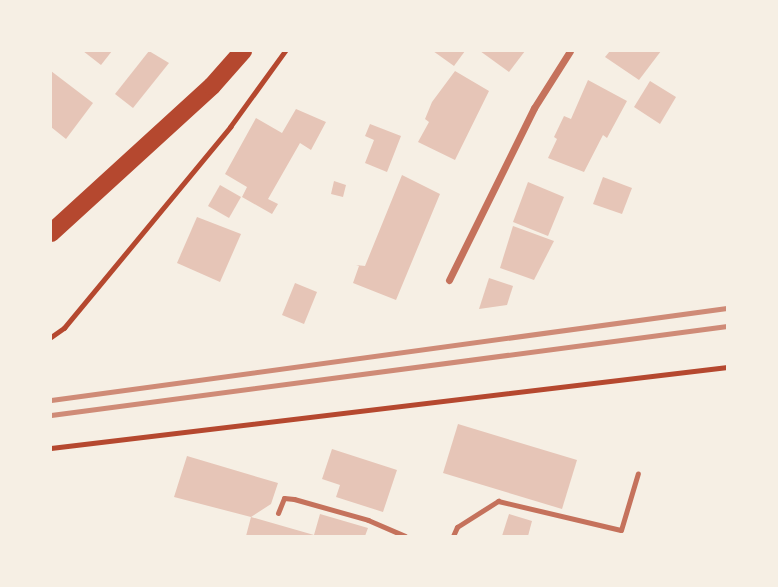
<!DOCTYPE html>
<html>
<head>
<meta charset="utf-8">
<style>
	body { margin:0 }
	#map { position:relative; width:778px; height:587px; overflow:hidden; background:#f6efe4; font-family:Montserrat,sans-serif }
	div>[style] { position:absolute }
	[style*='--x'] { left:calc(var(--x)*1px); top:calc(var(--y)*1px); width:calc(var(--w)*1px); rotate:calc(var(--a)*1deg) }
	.building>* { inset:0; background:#e6c5b7 }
	.path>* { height:4.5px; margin:-2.25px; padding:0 2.25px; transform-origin:2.25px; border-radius:2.25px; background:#b5482f }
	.service>* { height:5px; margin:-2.5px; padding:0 2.5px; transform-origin:2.5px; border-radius:2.5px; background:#c5725c }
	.minor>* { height:7px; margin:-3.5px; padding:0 3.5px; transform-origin:3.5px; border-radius:3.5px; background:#c5725c }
	.primary>* { height:18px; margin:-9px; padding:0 9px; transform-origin:9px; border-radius:9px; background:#b5482f }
	.rail>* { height:5px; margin:-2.5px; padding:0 2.5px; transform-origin:2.5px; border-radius:2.5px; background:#cf8b77 }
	span { translate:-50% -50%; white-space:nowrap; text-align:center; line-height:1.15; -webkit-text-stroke:7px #f6efe4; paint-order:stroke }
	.frame { position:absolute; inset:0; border:52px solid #f6efe4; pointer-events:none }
</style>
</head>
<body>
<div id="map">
	<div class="building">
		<i style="clip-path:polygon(83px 51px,112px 51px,101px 65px)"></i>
		<i style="clip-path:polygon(149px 51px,169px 63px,133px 108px,115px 94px)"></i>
		<i style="clip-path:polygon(433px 51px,465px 51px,454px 66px)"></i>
		<i style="clip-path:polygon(480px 51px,525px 51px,509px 72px)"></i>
		<i style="clip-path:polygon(610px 51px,661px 51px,639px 80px,605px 57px)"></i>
		<i style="clip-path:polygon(51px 71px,93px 103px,66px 139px,51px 127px)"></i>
		<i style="clip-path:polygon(455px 71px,489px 91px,455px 160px,418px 142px,429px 122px,425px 119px,432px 102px)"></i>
		<i style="clip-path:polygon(588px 80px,627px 101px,607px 138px,603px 135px,584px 172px,548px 158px,557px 139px,554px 137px,564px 116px,571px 119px)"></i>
		<i style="clip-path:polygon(650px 81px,676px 97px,660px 124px,634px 107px)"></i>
		<i style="clip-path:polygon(296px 109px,326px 122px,311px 150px,300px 143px,268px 199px,278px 204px,272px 214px,242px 197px,247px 187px,225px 174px,256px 118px,282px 133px)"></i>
		<i style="clip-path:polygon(370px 124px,401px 136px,387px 172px,365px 163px,374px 140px,365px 136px)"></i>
		<i style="clip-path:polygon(402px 175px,440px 194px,396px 300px,353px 283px,359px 266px,356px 265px,365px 266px)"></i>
		<i style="clip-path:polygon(603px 177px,632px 188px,622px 214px,593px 204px)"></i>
		<i style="clip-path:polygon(334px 181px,346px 185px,343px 197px,331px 194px)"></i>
		<i style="clip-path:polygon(528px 182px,564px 197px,548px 236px,513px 222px)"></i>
		<i style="clip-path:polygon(220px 185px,241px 197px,229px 218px,208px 206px)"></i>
		<i style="clip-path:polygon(197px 217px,241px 234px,220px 282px,177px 263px)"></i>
		<i style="clip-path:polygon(513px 226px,554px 241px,534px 280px,500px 268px)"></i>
		<i style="clip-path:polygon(489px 278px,513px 286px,507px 305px,479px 309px)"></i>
		<i style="clip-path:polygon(295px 283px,317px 292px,304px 324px,282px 315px)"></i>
		<i style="clip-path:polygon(458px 424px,577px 460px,562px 509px,443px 473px)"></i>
		<i style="clip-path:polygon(332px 449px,397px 470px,383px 512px,336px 497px,340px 485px,322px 479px)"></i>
		<i style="clip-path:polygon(187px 456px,278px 483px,271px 504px,251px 517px,314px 535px,320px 514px,368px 528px,365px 536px,246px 536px,251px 517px,174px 497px)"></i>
		<i style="clip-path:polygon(509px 514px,532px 521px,528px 536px,502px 536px)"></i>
	</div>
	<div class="path">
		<i style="--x:51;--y:337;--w:16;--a:-35"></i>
		<i style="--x:64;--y:328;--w:261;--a:-50.4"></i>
		<i style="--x:230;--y:127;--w:94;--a:-54.1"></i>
		<i style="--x:51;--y:448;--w:681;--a:-6.83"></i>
	</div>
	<div class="service">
		<i style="--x:278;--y:513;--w:16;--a:-68"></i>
		<i style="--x:284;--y:498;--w:10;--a:6"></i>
		<i style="--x:294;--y:499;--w:77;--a:15.8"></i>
		<i style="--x:368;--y:520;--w:40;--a:23.4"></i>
		<i style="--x:453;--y:536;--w:10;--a:-66"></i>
		<i style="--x:457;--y:527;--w:49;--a:-32.4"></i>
		<i style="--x:498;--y:501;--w:126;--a:13.3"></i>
		<i style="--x:621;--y:530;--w:59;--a:-73.4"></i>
	</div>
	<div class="minor">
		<i style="--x:449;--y:280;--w:192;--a:-63.7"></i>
		<i style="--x:534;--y:108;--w:67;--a:-57.7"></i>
	</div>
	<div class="primary">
		<i style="--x:51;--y:233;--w:218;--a:-42.4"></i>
		<i style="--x:212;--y:86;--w:47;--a:-48.5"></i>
	</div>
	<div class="rail">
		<i style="--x:51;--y:400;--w:682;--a:-7.75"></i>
		<i style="--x:51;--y:415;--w:682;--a:-7.5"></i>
	</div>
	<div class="frame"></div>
</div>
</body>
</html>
